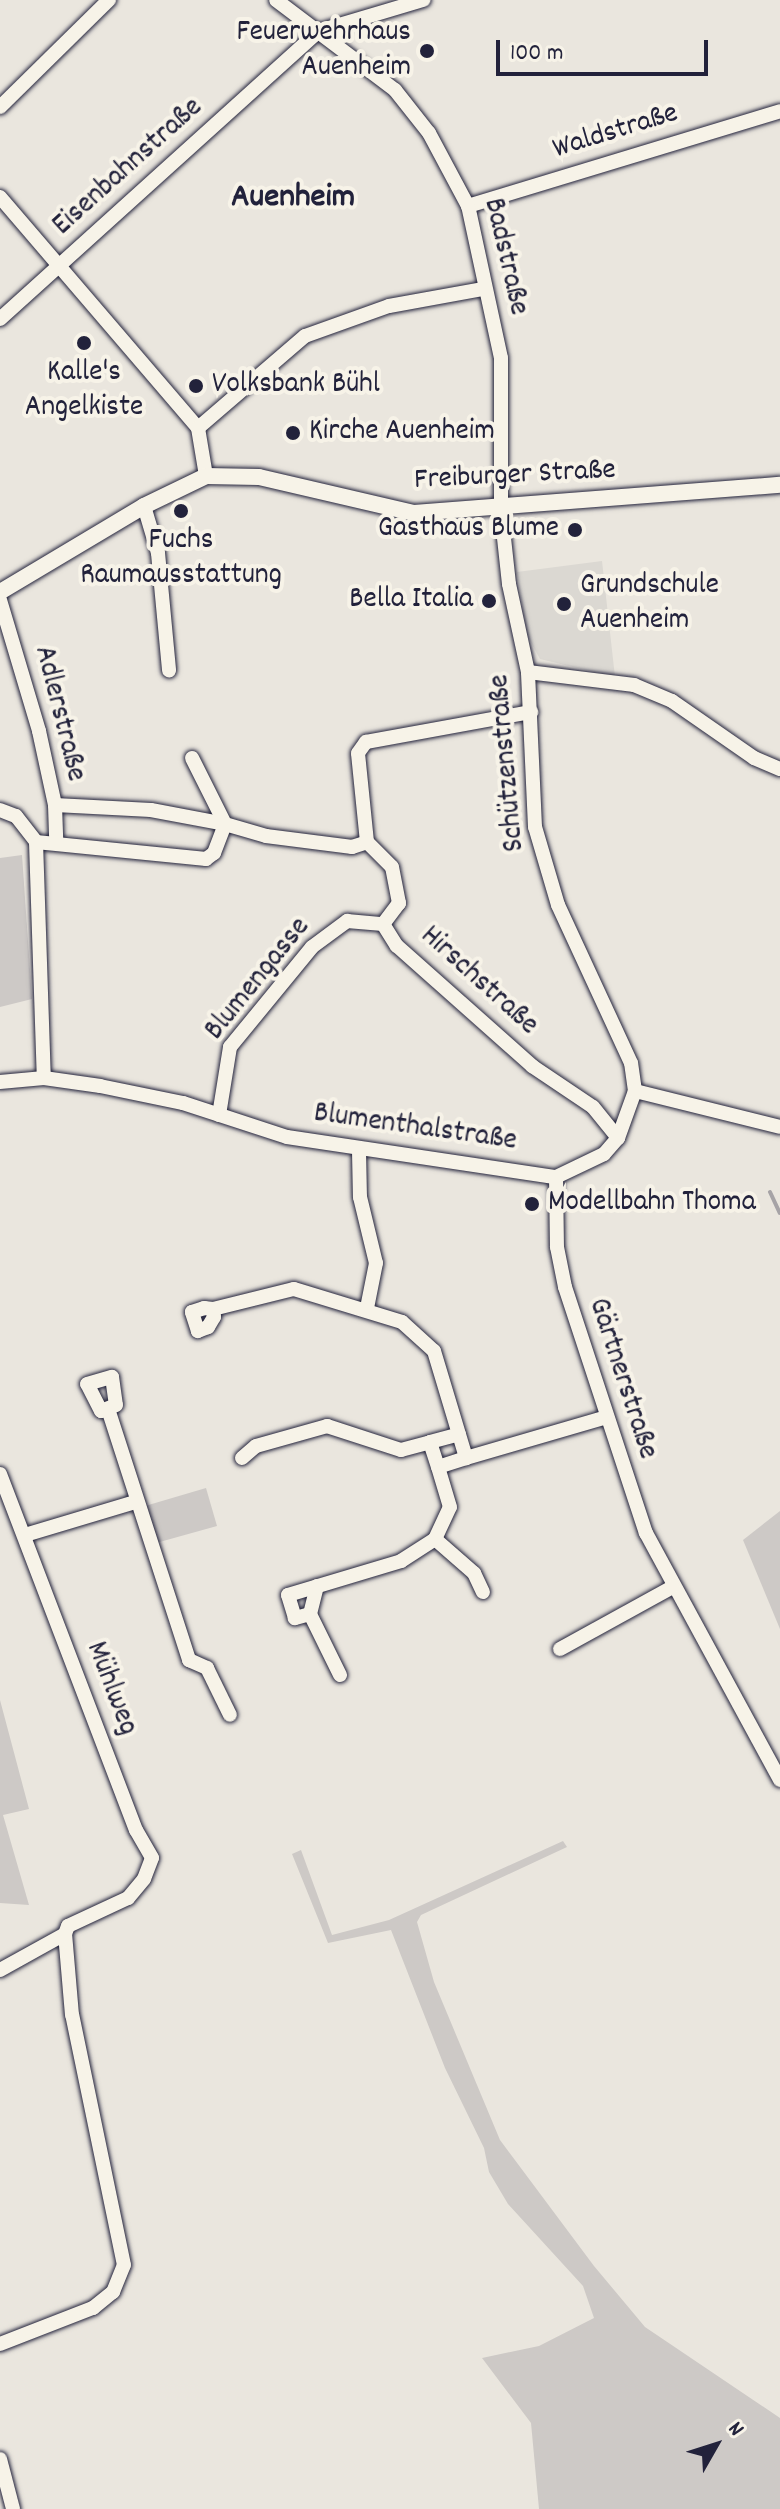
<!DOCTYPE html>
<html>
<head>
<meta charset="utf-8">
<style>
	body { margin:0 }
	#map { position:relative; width:780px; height:2509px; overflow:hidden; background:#eae6de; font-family:Dekko,sans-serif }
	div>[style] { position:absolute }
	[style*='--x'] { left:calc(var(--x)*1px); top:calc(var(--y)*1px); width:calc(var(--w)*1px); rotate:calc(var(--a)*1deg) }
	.built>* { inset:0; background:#dbd8d2 }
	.green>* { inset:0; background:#cdc9c6 }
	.stream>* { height:4px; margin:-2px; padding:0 2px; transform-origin:2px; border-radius:2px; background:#a6a3a6 }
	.roads { filter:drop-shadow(0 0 2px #22223b) drop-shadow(0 0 2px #22223b) }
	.minor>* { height:14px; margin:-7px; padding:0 7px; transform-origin:7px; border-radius:7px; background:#f7f3e8 }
	.tertiary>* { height:16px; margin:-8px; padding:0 8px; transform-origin:8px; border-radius:8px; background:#f7f3e8 }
	.dots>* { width:22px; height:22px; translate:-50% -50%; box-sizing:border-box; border:4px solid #f7f3e8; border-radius:50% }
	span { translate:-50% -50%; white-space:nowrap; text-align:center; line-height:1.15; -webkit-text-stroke:8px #f7f3e8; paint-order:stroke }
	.poi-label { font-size:30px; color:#22223b }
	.right { translate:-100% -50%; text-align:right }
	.left { translate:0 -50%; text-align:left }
	.street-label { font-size:30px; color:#22223b }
	.quarter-label { font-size:34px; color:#22223b; font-weight:700 }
	.north { position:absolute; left:676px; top:2405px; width:80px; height:80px; -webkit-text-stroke:6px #f7f3e8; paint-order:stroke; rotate:51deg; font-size:22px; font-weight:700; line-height:32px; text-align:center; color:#22223b }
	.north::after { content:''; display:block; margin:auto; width:28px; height:36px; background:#22223b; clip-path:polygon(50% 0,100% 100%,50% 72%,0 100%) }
	.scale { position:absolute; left:496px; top:40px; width:212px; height:36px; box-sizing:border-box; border:4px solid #22223b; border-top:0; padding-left:10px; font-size:24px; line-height:28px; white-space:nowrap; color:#22223b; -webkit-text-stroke:6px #f7f3e8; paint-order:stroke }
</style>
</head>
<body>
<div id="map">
	<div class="built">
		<i style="clip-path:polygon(602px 561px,615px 677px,540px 659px,527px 635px,517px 572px)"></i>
	</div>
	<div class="green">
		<i style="clip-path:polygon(22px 855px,32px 999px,0 1007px,0 858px)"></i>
		<i style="clip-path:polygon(206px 1488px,217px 1526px,156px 1543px,145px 1506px)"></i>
		<i style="clip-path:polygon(780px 1511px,780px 1629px,743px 1540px)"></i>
		<i style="clip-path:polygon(0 1700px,29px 1809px,3px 1815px,29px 1905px,0 1903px)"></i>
		<i style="clip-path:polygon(563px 1841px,567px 1847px,421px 1915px,417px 1922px,434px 1982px,500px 2140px,594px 2266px,645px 2327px,780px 2418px,780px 2509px,539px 2509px,531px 2423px,482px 2358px,539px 2346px,594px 2318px,583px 2286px,508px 2204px,489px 2172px,484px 2148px,445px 2068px,391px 1930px,328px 1943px,292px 1854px,301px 1850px,332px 1935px,389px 1920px)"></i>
	</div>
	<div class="stream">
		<i style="--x:770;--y:1192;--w:23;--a:65"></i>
	</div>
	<div class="roads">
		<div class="minor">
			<i style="--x:0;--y:107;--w:153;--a:-44.5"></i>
			<i style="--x:0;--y:197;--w:304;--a:49.4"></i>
			<i style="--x:198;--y:428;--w:49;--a:80.5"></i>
			<i style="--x:468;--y:206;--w:326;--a:-16.9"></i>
			<i style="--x:0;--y:319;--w:430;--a:-42.1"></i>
			<i style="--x:319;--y:31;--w:109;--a:-16.6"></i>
			<i style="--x:198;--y:428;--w:141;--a:-40.7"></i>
			<i style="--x:305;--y:336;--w:89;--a:-19.7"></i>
			<i style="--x:389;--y:306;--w:96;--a:-10.3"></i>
			<i style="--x:144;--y:506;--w:49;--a:73.4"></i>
			<i style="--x:158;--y:553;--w:118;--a:84.6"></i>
			<i style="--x:0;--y:600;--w:137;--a:73.4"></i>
			<i style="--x:39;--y:731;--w:76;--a:77.8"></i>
			<i style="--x:55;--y:805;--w:38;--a:88"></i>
			<i style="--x:528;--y:672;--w:107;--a:7"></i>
			<i style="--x:634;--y:685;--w:41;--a:22.8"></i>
			<i style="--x:672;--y:701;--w:100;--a:34.8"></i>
			<i style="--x:754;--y:758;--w:28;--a:23"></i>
			<i style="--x:192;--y:758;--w:74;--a:63.4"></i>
			<i style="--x:55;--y:805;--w:96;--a:3"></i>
			<i style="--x:151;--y:810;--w:75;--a:10.7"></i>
			<i style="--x:0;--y:810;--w:17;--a:21"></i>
			<i style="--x:16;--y:816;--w:33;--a:52"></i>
			<i style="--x:36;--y:842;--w:236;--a:88.1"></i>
			<i style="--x:36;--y:842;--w:171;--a:5.7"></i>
			<i style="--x:206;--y:859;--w:10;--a:-37"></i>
			<i style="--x:214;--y:853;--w:31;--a:-69"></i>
			<i style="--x:225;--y:824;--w:43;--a:16.3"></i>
			<i style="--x:266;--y:836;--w:87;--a:7.3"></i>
			<i style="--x:352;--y:847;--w:16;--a:-18"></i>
			<i style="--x:367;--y:842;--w:89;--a:-95.8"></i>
			<i style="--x:358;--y:753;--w:14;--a:-54"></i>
			<i style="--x:366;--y:742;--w:168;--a:-10.3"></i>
			<i style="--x:367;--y:842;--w:35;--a:45"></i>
			<i style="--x:392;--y:867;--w:37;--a:79"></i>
			<i style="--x:399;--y:903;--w:26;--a:127"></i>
			<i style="--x:383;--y:924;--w:26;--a:58"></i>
			<i style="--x:397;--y:946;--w:181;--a:41.6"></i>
			<i style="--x:532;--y:1066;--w:73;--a:33.9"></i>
			<i style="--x:593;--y:1107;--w:40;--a:51"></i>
			<i style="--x:0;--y:1082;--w:44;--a:-5.2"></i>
			<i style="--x:44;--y:1078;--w:57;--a:8.1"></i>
			<i style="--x:100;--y:1086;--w:85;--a:11.6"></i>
			<i style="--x:183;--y:1103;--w:109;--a:18.1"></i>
			<i style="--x:287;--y:1137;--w:272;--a:8.5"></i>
			<i style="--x:556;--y:1177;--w:53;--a:-25.6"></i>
			<i style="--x:604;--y:1154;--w:21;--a:-49"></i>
			<i style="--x:618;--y:1138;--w:50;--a:-70.1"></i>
			<i style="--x:635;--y:1091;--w:28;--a:-98"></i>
			<i style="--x:631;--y:1063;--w:174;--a:-114.8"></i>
			<i style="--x:558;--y:905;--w:81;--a:-106.4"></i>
			<i style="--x:535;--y:827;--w:155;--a:-92.6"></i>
			<i style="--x:528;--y:672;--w:90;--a:-102.2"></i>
			<i style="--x:509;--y:584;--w:74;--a:-96.2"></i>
			<i style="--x:501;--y:510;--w:152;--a:-90"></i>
			<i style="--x:501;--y:358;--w:156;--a:-102.2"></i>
			<i style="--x:468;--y:206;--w:83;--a:-118.1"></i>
			<i style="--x:429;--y:133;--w:55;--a:-128.3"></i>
			<i style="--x:395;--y:90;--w:149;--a:-142.9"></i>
			<i style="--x:635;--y:1091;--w:149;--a:13.9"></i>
			<i style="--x:219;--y:1115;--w:69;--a:-80.8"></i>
			<i style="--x:230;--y:1047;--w:129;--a:-50.6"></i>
			<i style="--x:312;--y:947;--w:44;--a:-36.6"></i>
			<i style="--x:347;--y:921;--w:36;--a:5"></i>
			<i style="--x:359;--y:1151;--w:46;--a:88.8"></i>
			<i style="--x:360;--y:1197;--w:68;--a:76.4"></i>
			<i style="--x:376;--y:1263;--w:46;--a:101.3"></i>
			<i style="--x:556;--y:1177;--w:70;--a:89.2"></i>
			<i style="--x:557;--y:1247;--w:41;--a:78.7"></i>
			<i style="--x:565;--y:1287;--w:259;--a:71.8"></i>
			<i style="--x:646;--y:1533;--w:281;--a:61.5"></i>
			<i style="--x:204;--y:1308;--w:9;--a:6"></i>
			<i style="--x:213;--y:1309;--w:8;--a:83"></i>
			<i style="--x:214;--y:1317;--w:12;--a:121"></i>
			<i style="--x:208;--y:1327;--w:11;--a:158"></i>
			<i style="--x:198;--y:1331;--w:20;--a:-108"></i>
			<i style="--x:192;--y:1312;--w:13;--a:-18"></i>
			<i style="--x:213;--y:1309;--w:83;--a:-13.9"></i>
			<i style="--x:294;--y:1289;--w:113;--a:17"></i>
			<i style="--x:402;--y:1322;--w:43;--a:42.2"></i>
			<i style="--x:434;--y:1351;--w:112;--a:73.3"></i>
			<i style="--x:466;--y:1458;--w:29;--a:162"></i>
			<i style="--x:438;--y:1467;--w:26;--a:-108"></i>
			<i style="--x:430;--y:1442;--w:30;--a:-15"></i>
			<i style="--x:112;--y:1377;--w:28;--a:82"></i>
			<i style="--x:116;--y:1405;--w:16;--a:158"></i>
			<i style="--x:101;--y:1411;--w:30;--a:-117"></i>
			<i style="--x:87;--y:1384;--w:26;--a:-16"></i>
			<i style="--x:109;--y:1412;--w:261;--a:72.1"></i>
			<i style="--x:189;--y:1660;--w:20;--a:24"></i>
			<i style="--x:207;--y:1668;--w:52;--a:63.9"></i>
			<i style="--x:242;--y:1458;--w:18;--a:-41"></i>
			<i style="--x:256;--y:1446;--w:74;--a:-15.7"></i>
			<i style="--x:327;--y:1426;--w:78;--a:18"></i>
			<i style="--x:401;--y:1450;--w:30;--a:-15"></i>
			<i style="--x:466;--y:1458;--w:144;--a:-16.2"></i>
			<i style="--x:0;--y:1474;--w:381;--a:69.1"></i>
			<i style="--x:136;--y:1830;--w:32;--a:60"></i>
			<i style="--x:152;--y:1858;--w:22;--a:111"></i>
			<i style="--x:144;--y:1879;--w:25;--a:130"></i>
			<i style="--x:128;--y:1898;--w:66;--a:155"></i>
			<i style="--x:68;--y:1926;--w:9;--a:111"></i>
			<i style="--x:65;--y:1934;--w:74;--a:151"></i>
			<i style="--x:25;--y:1535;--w:115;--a:-16.7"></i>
			<i style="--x:435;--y:1539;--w:52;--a:41.1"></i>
			<i style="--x:474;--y:1573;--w:21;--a:65"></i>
			<i style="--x:317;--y:1586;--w:29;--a:104"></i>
			<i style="--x:310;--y:1614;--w:16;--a:165"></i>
			<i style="--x:295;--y:1618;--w:24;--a:-107"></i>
			<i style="--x:288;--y:1595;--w:118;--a:-16.7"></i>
			<i style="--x:401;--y:1561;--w:40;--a:-32.9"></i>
			<i style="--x:435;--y:1539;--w:35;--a:-65"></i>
			<i style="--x:450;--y:1507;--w:42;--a:-106.7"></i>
			<i style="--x:310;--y:1614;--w:68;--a:63.8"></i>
			<i style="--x:560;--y:1649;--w:129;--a:-28.8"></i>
			<i style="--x:0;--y:2344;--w:100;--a:-21.2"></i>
			<i style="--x:93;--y:2308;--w:26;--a:-39"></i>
			<i style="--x:113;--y:2292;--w:29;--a:-68"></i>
			<i style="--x:124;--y:2265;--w:255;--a:-101.7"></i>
			<i style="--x:72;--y:2015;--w:81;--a:-94.9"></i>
			<i style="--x:0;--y:2459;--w:52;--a:75.4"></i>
		</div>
		<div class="tertiary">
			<i style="--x:0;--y:592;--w:168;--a:-30.8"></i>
			<i style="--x:144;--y:506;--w:69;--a:-25.8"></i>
			<i style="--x:206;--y:476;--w:53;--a:1.1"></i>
			<i style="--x:259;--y:477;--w:159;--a:13.1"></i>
			<i style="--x:414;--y:513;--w:367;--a:-4.4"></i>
		</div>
	</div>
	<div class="dots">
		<i style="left:427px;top:51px;background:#22223b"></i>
		<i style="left:84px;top:343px;background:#22223b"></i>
		<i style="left:196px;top:386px;background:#22223b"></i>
		<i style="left:293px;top:433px;background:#22223b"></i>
		<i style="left:181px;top:511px;background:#22223b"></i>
		<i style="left:575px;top:530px;background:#22223b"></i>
		<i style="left:489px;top:601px;background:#22223b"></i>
		<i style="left:564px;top:604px;background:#22223b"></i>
		<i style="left:532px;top:1204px;background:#22223b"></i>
	</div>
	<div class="poi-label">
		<span class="right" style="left:411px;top:51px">Feuerwehrhaus<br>Auenheim</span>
		<span style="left:84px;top:391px">Kalle's<br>Angelkiste</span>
		<span class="left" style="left:212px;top:386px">Volksbank Bühl</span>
		<span class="left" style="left:309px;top:433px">Kirche Auenheim</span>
		<span class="right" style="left:559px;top:530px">Gasthaus Blume</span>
		<span style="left:181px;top:559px">Fuchs<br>Raumausstattung</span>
		<span class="left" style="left:580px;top:604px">Grundschule<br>Auenheim</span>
		<span class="right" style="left:473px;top:601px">Bella Italia</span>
		<span class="left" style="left:548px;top:1204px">Modellbahn Thoma</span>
	</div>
	<div class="street-label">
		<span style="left:616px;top:133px;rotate:-17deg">Waldstraße</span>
		<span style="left:129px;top:168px;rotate:-42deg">Eisenbahnstraße</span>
		<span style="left:504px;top:257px;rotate:77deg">Badstraße</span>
		<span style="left:515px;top:477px;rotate:-3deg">Freiburger Straße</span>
		<span style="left:58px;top:714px;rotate:76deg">Adlerstraße</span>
		<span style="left:509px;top:763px;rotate:-95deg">Schützenstraße</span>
		<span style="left:259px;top:980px;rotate:-51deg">Blumengasse</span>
		<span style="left:478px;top:982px;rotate:42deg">Hirschstraße</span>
		<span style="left:415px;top:1129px;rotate:8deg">Blumenthalstraße</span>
		<span style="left:621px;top:1379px;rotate:72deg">Gärtnerstraße</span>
		<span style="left:110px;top:1689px;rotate:69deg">Mühlweg</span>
	</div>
	<div class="quarter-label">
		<span style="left:293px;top:199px">Auenheim</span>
	</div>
	<div class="north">N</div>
	<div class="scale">100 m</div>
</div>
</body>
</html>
